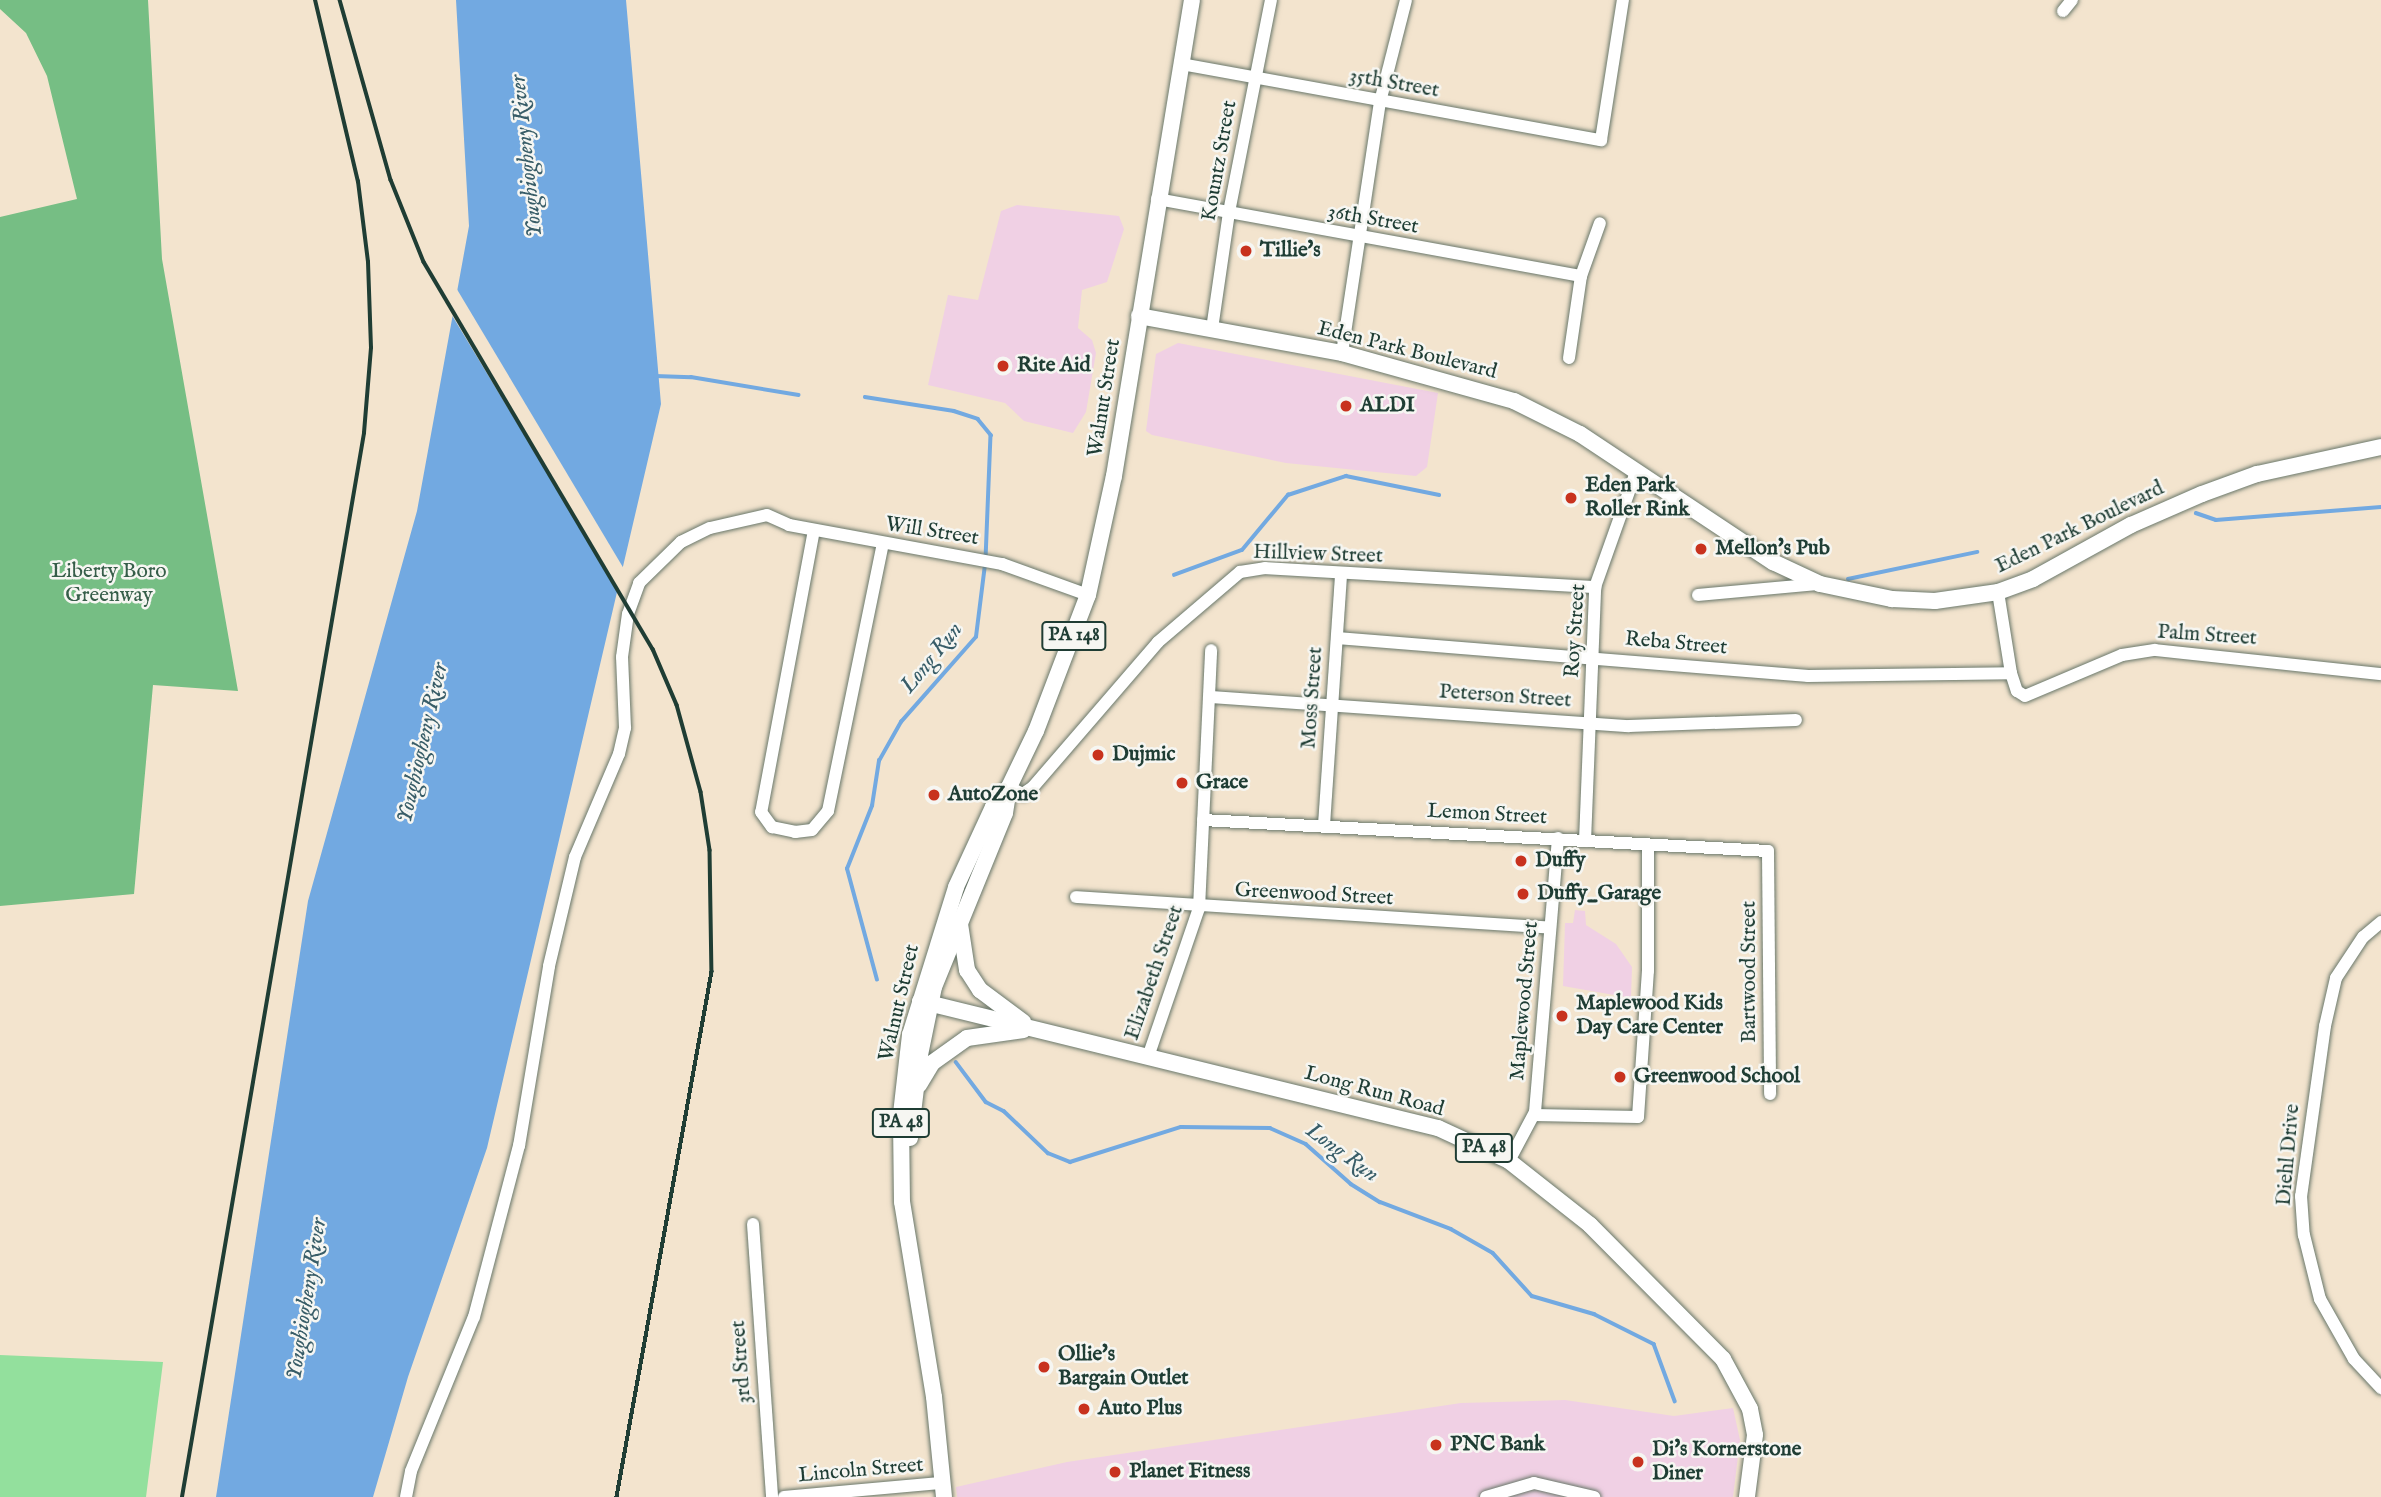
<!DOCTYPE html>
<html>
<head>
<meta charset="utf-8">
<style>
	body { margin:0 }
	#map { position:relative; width:2381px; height:1497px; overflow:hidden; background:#f3e4ce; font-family:"IM FELL English",serif }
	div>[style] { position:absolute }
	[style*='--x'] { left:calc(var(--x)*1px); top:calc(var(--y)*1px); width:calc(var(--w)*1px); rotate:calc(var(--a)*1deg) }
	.built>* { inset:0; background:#f0d0e4 }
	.green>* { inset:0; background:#93e09d }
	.forest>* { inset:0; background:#76be84 }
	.water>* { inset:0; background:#72a9e1 }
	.pier>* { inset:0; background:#f3e4ce }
	.stream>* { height:3.5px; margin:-1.75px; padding:0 1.75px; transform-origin:1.75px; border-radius:1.75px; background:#72a9e1 }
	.roads { filter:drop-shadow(0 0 2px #69776a) drop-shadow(0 0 2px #69776a) }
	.minor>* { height:12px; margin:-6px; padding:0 6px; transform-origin:6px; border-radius:6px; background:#fff }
	.major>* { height:16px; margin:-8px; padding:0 8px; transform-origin:8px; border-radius:8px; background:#fff }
	.rail>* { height:3.5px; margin:-1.75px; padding:0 1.75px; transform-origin:1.75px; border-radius:1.75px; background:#1f3d34 }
	.dots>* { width:19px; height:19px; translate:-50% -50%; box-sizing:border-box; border:4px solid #f6f6f2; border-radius:50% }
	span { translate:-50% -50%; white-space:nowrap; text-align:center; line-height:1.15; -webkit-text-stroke:5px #f6f6f2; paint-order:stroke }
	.shield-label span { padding:2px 5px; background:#f6f6f2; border:2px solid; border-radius:5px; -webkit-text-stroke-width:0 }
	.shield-label { font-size:19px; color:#1f3d34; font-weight:700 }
	.street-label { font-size:21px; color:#1f3d34 }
	.poi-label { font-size:21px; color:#1f3d34; font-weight:700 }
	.left { translate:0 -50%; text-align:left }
	.park-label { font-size:21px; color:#365e49 }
	.water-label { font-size:23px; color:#385d68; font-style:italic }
</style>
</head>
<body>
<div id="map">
	<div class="built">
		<i style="clip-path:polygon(1017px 205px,1119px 216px,1124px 229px,1107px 282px,1082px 290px,1078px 328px,1092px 340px,1096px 353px,1086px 412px,1073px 433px,1024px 421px,1005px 403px,928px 385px,948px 295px,978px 300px,1001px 211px)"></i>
		<i style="clip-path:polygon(1178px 343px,1438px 393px,1427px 467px,1416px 476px,1286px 463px,1152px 435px,1146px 431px,1156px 354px)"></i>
		<i style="clip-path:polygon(1575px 910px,1585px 911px,1586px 925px,1616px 944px,1632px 967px,1631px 998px,1563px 986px,1565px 923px,1573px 923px)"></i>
		<i style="clip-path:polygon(1565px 1400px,1674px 1416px,1733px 1408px,1740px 1440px,1733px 1497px,957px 1497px,956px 1487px,1067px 1462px,1461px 1403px)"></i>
	</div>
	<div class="green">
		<i style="clip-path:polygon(0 1355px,163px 1362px,146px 1497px,0 1497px)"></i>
	</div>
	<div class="forest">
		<i style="clip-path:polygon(0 0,148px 0,162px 259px,238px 691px,153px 685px,134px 894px,0 906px,0 217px,77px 199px,47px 76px,26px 33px,0 9px)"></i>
	</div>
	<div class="water">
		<i style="clip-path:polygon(456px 0,626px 0,661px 404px,487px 1148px,408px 1377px,373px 1497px,216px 1497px,308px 901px,417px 511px,469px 226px)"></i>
	</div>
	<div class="pier">
		<i style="clip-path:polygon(455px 286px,624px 569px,619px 592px,450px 312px)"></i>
	</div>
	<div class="stream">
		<i style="--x:655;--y:376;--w:36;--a:2"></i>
		<i style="--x:691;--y:377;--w:109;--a:9.5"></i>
		<i style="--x:865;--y:397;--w:90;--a:8.9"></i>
		<i style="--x:954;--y:411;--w:25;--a:18"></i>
		<i style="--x:978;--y:419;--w:21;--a:51"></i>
		<i style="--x:991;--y:435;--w:123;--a:92.3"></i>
		<i style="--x:2196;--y:513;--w:21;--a:19"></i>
		<i style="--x:2216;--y:520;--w:166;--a:-4.5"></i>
		<i style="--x:1174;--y:575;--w:72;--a:-20.2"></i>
		<i style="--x:1242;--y:550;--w:72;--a:-50.1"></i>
		<i style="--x:1288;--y:495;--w:61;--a:-18.1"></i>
		<i style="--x:1346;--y:476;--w:95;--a:11.5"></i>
		<i style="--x:1848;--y:579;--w:132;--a:-11.8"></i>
		<i style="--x:877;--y:980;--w:115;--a:-105.1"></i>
		<i style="--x:847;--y:869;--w:68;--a:-68.4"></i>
		<i style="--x:872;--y:806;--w:46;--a:-81.2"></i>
		<i style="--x:879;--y:761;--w:45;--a:-60.6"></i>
		<i style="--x:901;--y:722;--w:113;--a:-48.6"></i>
		<i style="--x:976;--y:637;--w:73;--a:-82.9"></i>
		<i style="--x:956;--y:1062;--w:50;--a:53.1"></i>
		<i style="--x:986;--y:1102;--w:20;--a:27"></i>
		<i style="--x:1004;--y:1111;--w:61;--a:43.7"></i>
		<i style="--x:1048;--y:1153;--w:24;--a:22"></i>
		<i style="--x:1070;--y:1162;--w:116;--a:-17.5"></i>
		<i style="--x:1181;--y:1127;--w:89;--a:0.6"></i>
		<i style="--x:1270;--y:1128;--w:39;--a:24"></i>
		<i style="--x:1306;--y:1144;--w:60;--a:41.6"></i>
		<i style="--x:1351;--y:1184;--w:34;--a:32"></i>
		<i style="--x:1380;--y:1202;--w:76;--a:20.8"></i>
		<i style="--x:1451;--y:1229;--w:48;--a:29.7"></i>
		<i style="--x:1493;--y:1253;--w:58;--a:47.8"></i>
		<i style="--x:1532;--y:1296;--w:65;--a:16.2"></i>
		<i style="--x:1594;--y:1314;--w:67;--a:26.6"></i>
		<i style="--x:1654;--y:1344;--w:61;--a:69.8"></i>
	</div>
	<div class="roads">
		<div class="minor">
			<i style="--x:2063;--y:11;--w:14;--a:-51"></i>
			<i style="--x:1181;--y:64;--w:427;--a:10.3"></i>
			<i style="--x:1601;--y:140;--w:142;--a:-81.1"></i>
			<i style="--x:1157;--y:199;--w:431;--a:10.3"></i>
			<i style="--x:1212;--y:329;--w:118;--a:-81.7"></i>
			<i style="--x:1229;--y:212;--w:216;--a:-78.8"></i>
			<i style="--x:1342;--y:353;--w:254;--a:-81.4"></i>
			<i style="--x:1380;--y:102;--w:105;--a:-75.7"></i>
			<i style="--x:1569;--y:358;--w:83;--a:-81.7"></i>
			<i style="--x:1581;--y:276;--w:56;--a:-70.3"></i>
			<i style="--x:814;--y:530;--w:287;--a:100.6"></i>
			<i style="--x:761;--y:812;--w:19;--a:54"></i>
			<i style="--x:772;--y:827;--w:24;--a:12"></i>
			<i style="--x:795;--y:832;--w:17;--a:-7"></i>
			<i style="--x:812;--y:830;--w:25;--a:-50"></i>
			<i style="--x:828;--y:811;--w:273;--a:-78.4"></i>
			<i style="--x:1998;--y:592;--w:82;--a:80.9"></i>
			<i style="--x:2011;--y:673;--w:19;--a:72"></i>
			<i style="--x:2017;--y:691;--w:9;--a:32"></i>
			<i style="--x:2025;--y:696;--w:105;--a:-22.9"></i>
			<i style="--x:2122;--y:655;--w:33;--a:-9"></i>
			<i style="--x:2155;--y:650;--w:227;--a:6.1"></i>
			<i style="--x:1698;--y:595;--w:122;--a:-5.2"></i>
			<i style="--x:1337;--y:638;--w:473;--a:4.6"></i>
			<i style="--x:1808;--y:676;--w:203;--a:-0.8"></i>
			<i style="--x:1211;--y:697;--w:419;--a:4"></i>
			<i style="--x:1629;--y:726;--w:167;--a:-2.1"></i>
			<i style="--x:1009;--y:787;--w:16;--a:27"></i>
			<i style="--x:1023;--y:794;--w:12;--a:-35"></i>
			<i style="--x:1033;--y:787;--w:191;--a:-49.2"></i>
			<i style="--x:1158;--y:642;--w:108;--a:-40.5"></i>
			<i style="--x:1240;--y:572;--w:25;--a:-9"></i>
			<i style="--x:1265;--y:568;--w:331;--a:3.3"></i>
			<i style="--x:1203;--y:820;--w:566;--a:3.14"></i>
			<i style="--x:1768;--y:851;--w:243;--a:89.5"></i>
			<i style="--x:1324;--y:825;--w:252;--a:-86.1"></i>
			<i style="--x:1585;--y:841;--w:254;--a:-87.7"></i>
			<i style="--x:1595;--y:587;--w:122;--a:-70.4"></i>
			<i style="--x:1076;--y:897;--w:475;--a:3.7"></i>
			<i style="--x:2381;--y:922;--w:23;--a:140"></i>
			<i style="--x:2363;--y:937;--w:49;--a:123.4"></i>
			<i style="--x:2336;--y:978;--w:49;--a:102.9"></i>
			<i style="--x:2325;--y:1026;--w:172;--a:98"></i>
			<i style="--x:2301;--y:1196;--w:39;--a:86"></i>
			<i style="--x:2304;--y:1235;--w:66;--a:76"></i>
			<i style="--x:2320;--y:1299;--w:69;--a:60.5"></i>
			<i style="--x:2354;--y:1359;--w:40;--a:47"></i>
			<i style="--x:1148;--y:1057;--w:157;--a:-71.1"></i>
			<i style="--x:1199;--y:908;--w:258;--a:-87.3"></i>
			<i style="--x:1534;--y:1115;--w:104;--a:1.1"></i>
			<i style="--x:1638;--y:1117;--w:146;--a:-86.1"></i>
			<i style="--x:1648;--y:971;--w:124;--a:-90"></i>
			<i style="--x:1509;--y:1161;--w:55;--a:-62"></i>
			<i style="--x:1535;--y:1112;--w:275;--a:-85.2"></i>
			<i style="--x:753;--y:1224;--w:274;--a:86"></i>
			<i style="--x:406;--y:1497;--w:26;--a:-79"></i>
			<i style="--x:411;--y:1471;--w:166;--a:-67.8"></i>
			<i style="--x:474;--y:1317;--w:177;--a:-75.3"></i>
			<i style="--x:519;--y:1146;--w:182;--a:-80.5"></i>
			<i style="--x:549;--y:966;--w:112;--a:-76.6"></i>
			<i style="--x:575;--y:857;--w:112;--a:-66.9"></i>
			<i style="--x:619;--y:754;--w:27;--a:-77"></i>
			<i style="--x:625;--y:728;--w:71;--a:-92.4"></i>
			<i style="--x:622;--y:657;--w:43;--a:-82.1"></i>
			<i style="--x:628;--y:614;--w:33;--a:-70"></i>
			<i style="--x:639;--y:583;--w:59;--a:-44.3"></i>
			<i style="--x:681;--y:542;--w:32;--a:-26"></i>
			<i style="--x:710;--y:528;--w:58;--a:-12.8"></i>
			<i style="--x:767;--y:515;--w:24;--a:24"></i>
			<i style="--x:789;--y:525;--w:217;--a:10.4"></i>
			<i style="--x:1002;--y:564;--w:91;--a:19.8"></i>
			<i style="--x:784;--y:1497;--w:159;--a:-5.1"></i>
			<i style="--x:1486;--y:1497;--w:50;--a:-16.3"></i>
			<i style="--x:1534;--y:1483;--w:62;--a:13.1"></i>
		</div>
		<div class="major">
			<i style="--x:1139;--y:316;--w:206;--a:10.3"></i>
			<i style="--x:1342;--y:353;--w:179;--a:15.6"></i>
			<i style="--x:1514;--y:401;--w:74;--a:26.6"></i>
			<i style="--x:1580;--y:434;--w:232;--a:33.6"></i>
			<i style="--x:1773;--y:562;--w:52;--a:25.1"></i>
			<i style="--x:1820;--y:584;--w:74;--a:11.8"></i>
			<i style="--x:1892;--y:599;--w:43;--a:2.7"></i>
			<i style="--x:1935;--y:601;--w:64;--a:-8.1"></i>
			<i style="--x:1998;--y:592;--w:37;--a:-20"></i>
			<i style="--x:2033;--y:579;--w:112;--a:-28.9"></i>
			<i style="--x:2131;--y:525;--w:77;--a:-23.6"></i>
			<i style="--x:2202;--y:494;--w:59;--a:-20"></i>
			<i style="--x:2257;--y:474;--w:127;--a:-12.3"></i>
			<i style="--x:960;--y:924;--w:47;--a:81.3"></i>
			<i style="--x:967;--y:970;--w:24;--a:57"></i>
			<i style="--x:980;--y:990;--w:54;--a:36.7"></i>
			<i style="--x:920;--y:1001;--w:533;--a:13.78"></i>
			<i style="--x:1438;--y:1128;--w:78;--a:24.9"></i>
			<i style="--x:1509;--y:1161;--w:103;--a:38.3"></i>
			<i style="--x:1590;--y:1225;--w:189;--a:45.2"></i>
			<i style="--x:1723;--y:1359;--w:57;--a:61.6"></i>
			<i style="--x:1750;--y:1409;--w:26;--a:79"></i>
			<i style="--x:1755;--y:1435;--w:63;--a:97.4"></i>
			<i style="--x:919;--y:1085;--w:26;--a:-59"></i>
			<i style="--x:932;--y:1063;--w:43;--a:-35.5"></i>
			<i style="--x:967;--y:1038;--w:57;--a:-8.1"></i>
			<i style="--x:910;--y:1138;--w:84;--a:-83.1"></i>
			<i style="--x:920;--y:1055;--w:69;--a:-78.4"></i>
			<i style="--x:934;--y:987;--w:188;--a:-67.8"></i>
			<i style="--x:1005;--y:813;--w:25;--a:-81"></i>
			<i style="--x:944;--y:1497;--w:100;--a:-95.7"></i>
			<i style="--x:934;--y:1397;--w:198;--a:-99.3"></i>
			<i style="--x:902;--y:1202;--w:88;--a:-90.7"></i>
			<i style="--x:901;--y:1114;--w:80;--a:-83.5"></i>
			<i style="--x:910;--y:1035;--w:155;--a:-72.7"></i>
			<i style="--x:956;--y:887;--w:88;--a:-65.2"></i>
			<i style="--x:993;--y:807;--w:26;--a:-51"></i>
			<i style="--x:1009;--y:787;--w:62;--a:-64.3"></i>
			<i style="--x:1036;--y:731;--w:146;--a:-69.1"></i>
			<i style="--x:1088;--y:595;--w:122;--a:-77.7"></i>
			<i style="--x:1114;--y:476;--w:482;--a:-80.7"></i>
		</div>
	</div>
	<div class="rail">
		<i style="--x:340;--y:0;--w:187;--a:74.2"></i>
		<i style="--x:391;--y:180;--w:88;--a:68.1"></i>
		<i style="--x:424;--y:262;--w:450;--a:59.4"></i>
		<i style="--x:653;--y:649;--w:61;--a:66.8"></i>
		<i style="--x:677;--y:705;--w:90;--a:74.6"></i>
		<i style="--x:701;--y:792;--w:59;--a:81.2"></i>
		<i style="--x:710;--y:850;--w:122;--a:89.1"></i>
		<i style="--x:712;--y:972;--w:534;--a:100.26"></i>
		<i style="--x:182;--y:1497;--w:1079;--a:-80.29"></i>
		<i style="--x:364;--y:433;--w:85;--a:-85.3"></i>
		<i style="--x:371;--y:348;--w:86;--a:-92"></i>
		<i style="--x:368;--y:262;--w:81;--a:-97.1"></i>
		<i style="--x:358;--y:182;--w:187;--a:-103.3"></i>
	</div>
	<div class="dots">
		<i style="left:1246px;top:251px;background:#c8321e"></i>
		<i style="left:1003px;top:366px;background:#c8321e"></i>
		<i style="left:1346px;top:406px;background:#c8321e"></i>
		<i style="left:1571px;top:498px;background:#c8321e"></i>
		<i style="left:1701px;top:549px;background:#c8321e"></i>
		<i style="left:1098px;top:755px;background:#c8321e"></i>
		<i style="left:1182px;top:783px;background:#c8321e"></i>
		<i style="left:934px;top:795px;background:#c8321e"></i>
		<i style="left:1521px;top:861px;background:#c8321e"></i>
		<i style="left:1523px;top:894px;background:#c8321e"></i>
		<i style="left:1562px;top:1016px;background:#c8321e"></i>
		<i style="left:1620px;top:1077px;background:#c8321e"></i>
		<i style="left:1044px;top:1367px;background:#c8321e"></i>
		<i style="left:1084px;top:1409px;background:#c8321e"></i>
		<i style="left:1436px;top:1445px;background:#c8321e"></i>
		<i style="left:1638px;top:1462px;background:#c8321e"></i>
		<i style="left:1115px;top:1472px;background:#c8321e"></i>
	</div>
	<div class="shield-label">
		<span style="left:1074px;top:636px">PA 148</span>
		<span style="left:901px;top:1123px">PA 48</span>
		<span style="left:1484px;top:1148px">PA 48</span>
	</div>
	<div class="street-label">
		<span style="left:1394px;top:84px;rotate:10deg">35th Street</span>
		<span style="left:1220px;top:161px;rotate:-80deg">Kountz Street</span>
		<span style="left:1373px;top:220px;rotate:10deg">36th Street</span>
		<span style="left:1407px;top:351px;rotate:14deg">Eden Park Boulevard</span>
		<span style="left:1105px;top:398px;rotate:-81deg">Walnut Street</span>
		<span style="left:2080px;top:528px;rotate:-26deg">Eden Park Boulevard</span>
		<span style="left:932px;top:532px;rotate:9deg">Will Street</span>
		<span style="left:1318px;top:555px;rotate:2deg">Hillview Street</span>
		<span style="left:1576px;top:631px;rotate:-86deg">Roy Street</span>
		<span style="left:2207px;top:636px;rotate:4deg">Palm Street</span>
		<span style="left:1676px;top:644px;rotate:5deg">Reba Street</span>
		<span style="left:1505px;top:697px;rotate:4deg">Peterson Street</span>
		<span style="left:1313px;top:698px;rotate:-86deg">Moss Street</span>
		<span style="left:1487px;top:815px;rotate:3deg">Lemon Street</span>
		<span style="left:1314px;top:895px;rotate:3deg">Greenwood Street</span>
		<span style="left:1750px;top:972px;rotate:-90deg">Bartwood Street</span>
		<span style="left:1155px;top:973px;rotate:-71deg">Elizabeth Street</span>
		<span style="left:1525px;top:1001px;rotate:-85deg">Maplewood Street</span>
		<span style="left:900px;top:1003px;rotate:-77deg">Walnut Street</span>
		<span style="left:1374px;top:1092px;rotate:15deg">Long Run Road</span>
		<span style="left:2289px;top:1155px;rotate:-85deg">Diehl Drive</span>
		<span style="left:742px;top:1362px;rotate:-94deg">3rd Street</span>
		<span style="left:861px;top:1471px;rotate:-5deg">Lincoln Street</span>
	</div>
	<div class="poi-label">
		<span class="left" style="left:1260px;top:251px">Tillie's</span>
		<span class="left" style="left:1017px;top:366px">Rite Aid</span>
		<span class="left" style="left:1360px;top:406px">ALDI</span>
		<span class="left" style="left:1585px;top:498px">Eden Park<br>Roller Rink</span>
		<span class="left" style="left:1715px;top:549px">Mellon's Pub</span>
		<span class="left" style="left:1112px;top:755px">Dujmic</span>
		<span class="left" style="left:1196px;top:783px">Grace</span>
		<span class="left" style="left:948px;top:795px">AutoZone</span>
		<span class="left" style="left:1535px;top:861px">Duffy</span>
		<span class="left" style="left:1537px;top:894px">Duffy_Garage</span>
		<span class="left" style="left:1576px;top:1016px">Maplewood Kids<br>Day Care Center</span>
		<span class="left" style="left:1634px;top:1077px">Greenwood School</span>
		<span class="left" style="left:1058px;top:1367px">Ollie's<br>Bargain Outlet</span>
		<span class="left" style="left:1098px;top:1409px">Auto Plus</span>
		<span class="left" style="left:1450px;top:1445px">PNC Bank</span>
		<span class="left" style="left:1652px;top:1462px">Di's Kornerstone<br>Diner</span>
		<span class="left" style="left:1129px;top:1472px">Planet Fitness</span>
	</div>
	<div class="park-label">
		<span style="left:109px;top:584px">Liberty Boro<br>Greenway</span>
	</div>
	<div class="water-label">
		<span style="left:527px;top:156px;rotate:-96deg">Youghiogheny River</span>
		<span style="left:932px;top:658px;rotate:-51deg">Long Run</span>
		<span style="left:423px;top:743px;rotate:-77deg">Youghiogheny River</span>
		<span style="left:1342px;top:1153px;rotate:36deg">Long Run</span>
		<span style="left:307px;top:1299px;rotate:-81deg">Youghiogheny River</span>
	</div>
</div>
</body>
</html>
